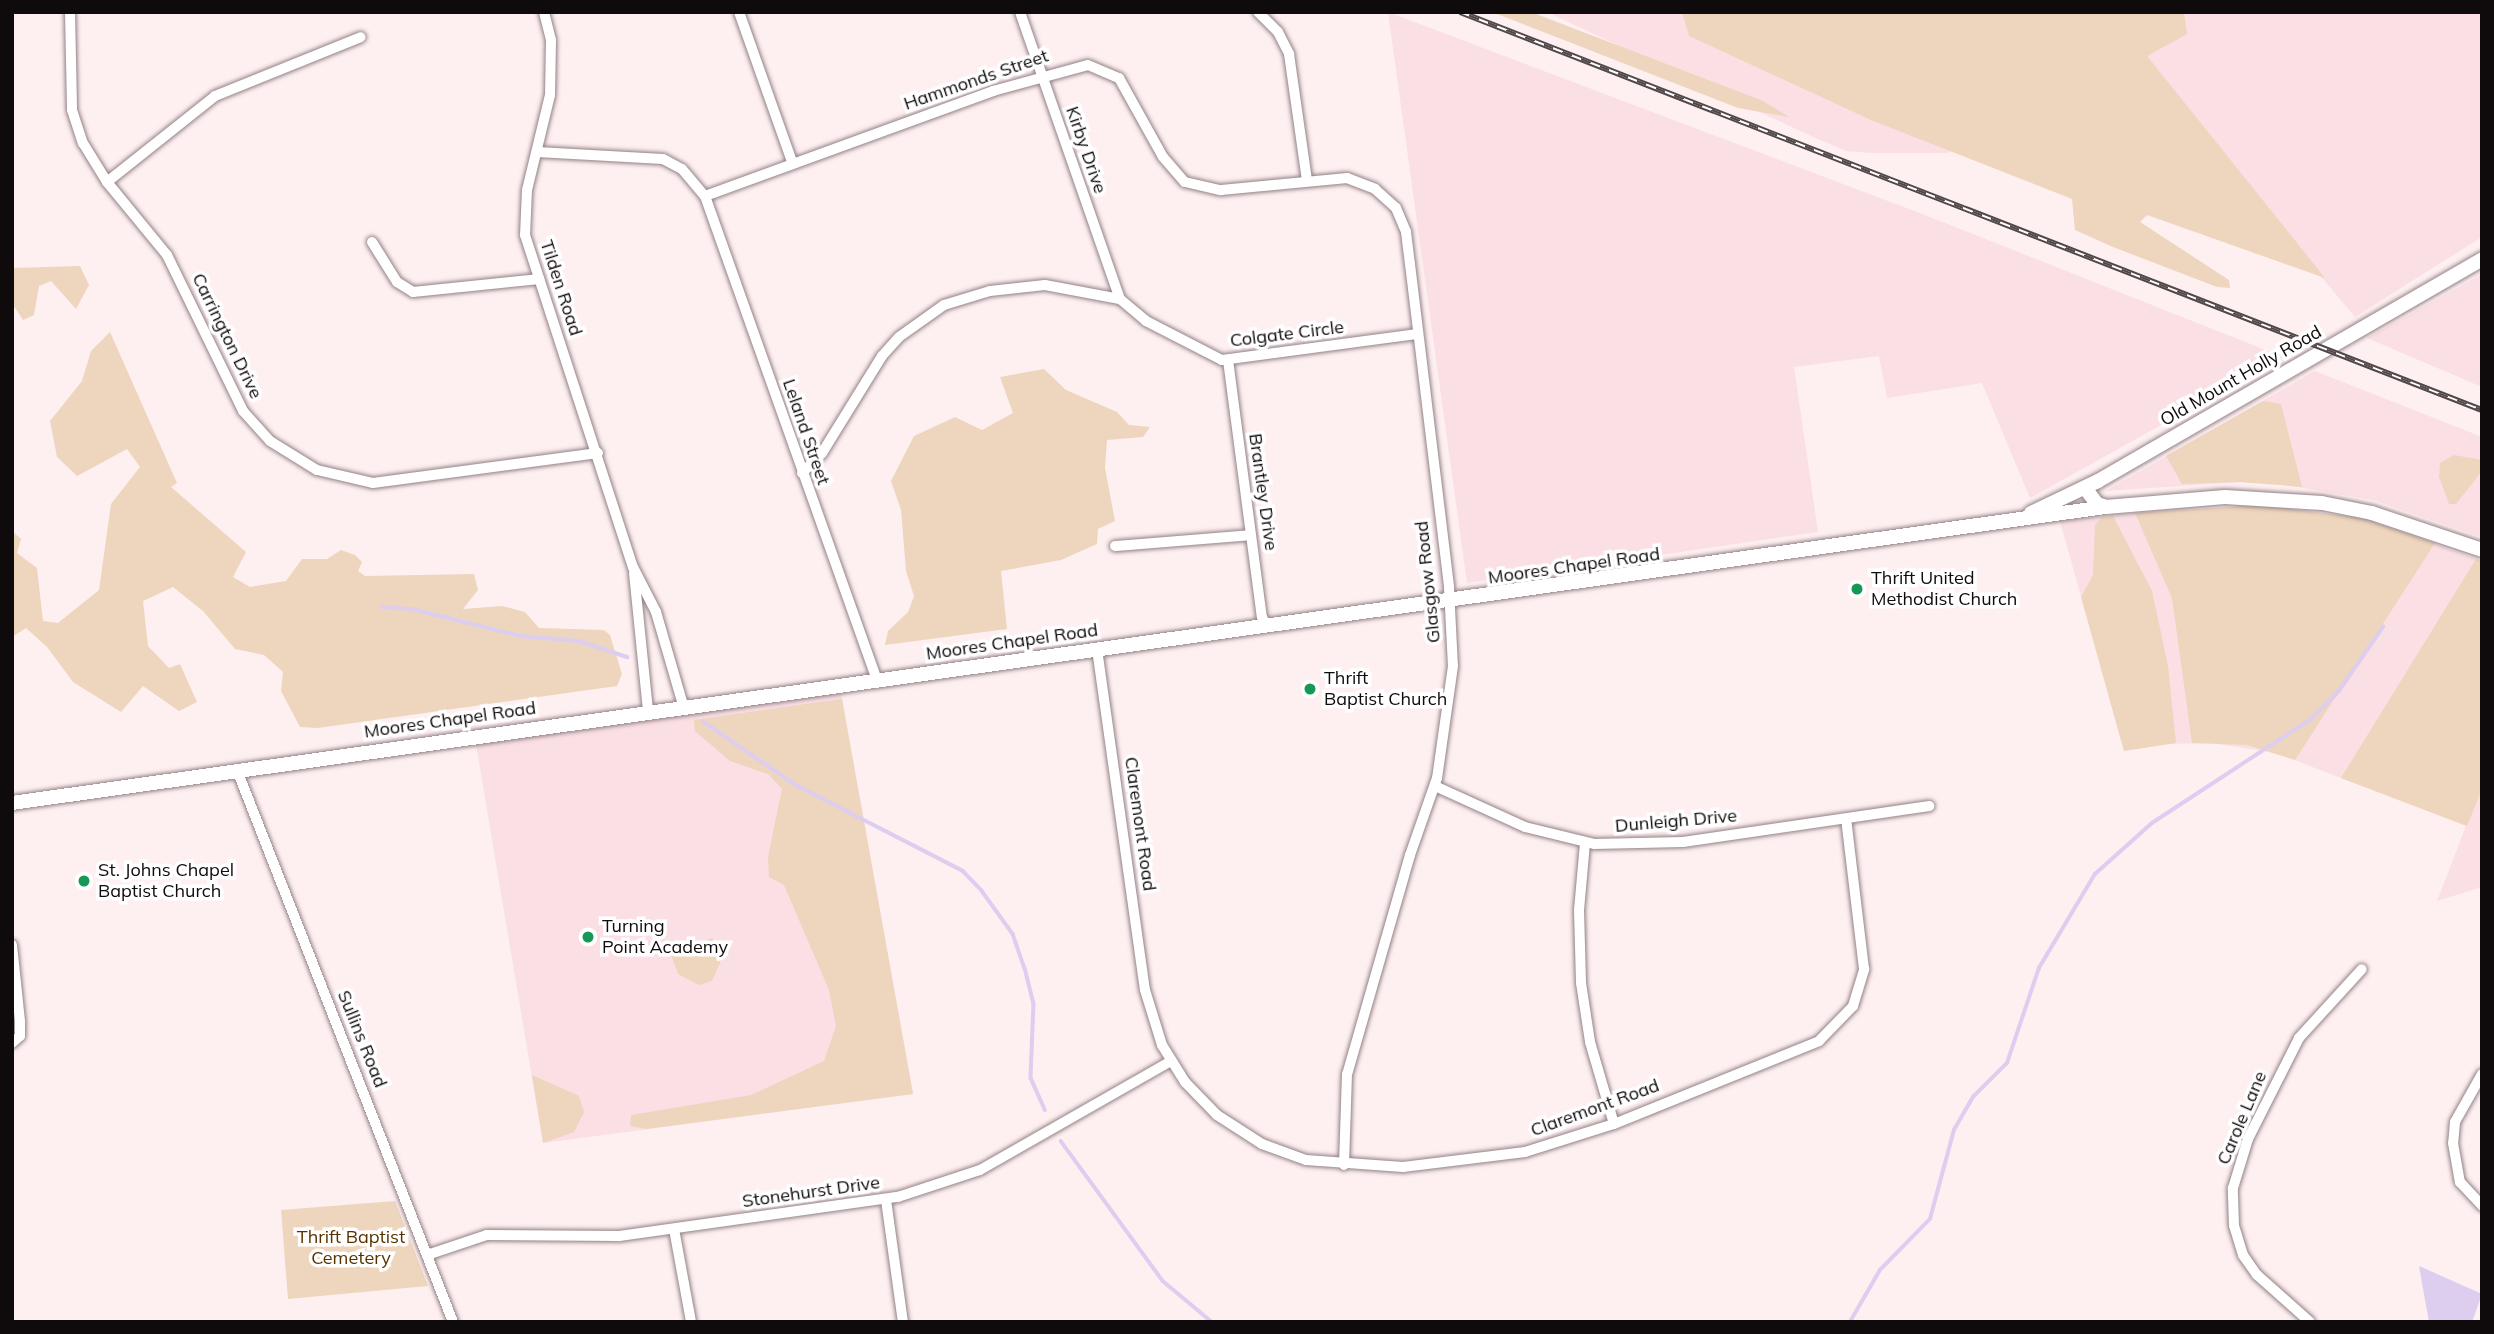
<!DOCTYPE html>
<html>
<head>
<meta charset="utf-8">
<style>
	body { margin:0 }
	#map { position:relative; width:2494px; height:1334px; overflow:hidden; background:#feeff1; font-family:Mulish,sans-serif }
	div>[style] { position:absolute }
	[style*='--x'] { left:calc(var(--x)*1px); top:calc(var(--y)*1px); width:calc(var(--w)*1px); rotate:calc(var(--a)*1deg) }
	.built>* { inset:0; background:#fadfe4 }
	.green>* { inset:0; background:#eed5bd }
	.water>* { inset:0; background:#ddcdef }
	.stream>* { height:3.5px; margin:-1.75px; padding:0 1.75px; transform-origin:1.75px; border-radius:1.75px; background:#ddcdef }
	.roads { filter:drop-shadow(0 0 2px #928285) drop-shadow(0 0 2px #928285) }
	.minor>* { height:10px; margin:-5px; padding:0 5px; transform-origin:5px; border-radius:5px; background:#fff }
	.major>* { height:14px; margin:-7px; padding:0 7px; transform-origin:7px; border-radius:7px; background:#fff }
	.rail>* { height:6px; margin-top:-3px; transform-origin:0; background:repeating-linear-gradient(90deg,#fff 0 10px,#4f4748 0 20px); box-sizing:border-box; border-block:2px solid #4f4748 }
	.dots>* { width:19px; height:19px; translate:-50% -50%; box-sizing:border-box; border:4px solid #fff; border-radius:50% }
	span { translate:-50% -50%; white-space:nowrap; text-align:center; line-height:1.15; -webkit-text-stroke:7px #fff; paint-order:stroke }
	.street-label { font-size:18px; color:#0f0a0b }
	.poi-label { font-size:18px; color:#0f0a0b }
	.left { translate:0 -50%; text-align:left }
	.park-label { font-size:18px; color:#573201 }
	.frame { position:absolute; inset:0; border:14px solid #0f0a0b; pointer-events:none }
</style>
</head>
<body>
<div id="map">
	<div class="built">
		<i style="clip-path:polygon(1388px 12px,1925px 215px,2283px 357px,2030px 498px,1982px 383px,1887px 398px,1879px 356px,1794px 367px,1818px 532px,1467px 583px)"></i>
		<i style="clip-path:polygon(1547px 12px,2482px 12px,2482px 237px,2355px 317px,2135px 55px,1977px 147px,1946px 153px,1873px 153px,1846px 151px,1809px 135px)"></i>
		<i style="clip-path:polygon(2482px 274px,2482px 387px,2367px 338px,2461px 286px)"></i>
		<i style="clip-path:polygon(2315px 371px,2482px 437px,2482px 537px,2373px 500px,2286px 485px,2240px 482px,2106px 491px)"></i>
		<i style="clip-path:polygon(2182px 508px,2362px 518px,2482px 561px,2482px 887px,2437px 901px,2466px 826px,2276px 753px,2212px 743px,2161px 744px,2124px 751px,2060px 521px)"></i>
		<i style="clip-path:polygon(841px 693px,913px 1094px,543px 1143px,476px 744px)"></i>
	</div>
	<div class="green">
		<i style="clip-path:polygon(1492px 12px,1531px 12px,1763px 101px,1789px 117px,1738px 108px)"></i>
		<i style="clip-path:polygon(1682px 12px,2184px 12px,2187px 34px,2147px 56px,2325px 278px,2147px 215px,2140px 222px,2229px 280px,2230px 288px,2217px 287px,2113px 247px,2075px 230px,2072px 199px,1871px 120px,1689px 36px)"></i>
		<i style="clip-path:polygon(80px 266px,89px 285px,76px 309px,51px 281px,39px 286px,34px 315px,23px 320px,12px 303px,12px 268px)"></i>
		<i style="clip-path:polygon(110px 332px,177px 483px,171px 487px,246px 552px,233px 577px,250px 587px,286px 581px,302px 559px,327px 559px,341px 550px,355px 555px,362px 562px,358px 571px,365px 576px,474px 574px,478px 590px,463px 609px,502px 606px,525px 612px,539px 628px,604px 630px,610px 635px,622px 674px,617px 686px,318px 728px,300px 727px,281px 691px,283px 672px,264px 655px,235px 649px,203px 611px,173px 587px,143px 601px,148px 646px,169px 668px,180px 664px,197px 702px,179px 711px,143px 686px,121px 712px,73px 682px,47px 647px,26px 628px,12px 637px,12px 531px,21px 539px,17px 553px,37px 568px,43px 621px,58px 623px,99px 590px,111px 504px,140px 467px,127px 449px,77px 476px,57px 457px,50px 421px,82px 381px,91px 351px)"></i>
		<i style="clip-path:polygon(1044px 369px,1066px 390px,1117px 412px,1129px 425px,1150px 427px,1143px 437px,1107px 440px,1105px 468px,1115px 521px,1098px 529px,1097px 544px,1061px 560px,1001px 571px,1007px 629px,885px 645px,888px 631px,908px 612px,914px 596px,906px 571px,901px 510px,891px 481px,914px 436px,955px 417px,982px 430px,1013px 413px,1000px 377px)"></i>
		<i style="clip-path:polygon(2263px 401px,2281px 404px,2302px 487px,2240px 482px,2182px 484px,2166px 456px)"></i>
		<i style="clip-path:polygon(2454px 455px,2482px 460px,2482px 471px,2456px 504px,2449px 504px,2439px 477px,2440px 463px)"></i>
		<i style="clip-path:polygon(2257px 505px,2362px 518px,2435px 543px,2295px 760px,2247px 745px,2192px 743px,2172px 598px,2135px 513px)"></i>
		<i style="clip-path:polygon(2113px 516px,2152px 591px,2168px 666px,2176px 743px,2124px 751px,2081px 597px,2093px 575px,2095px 525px,2102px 517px)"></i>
		<i style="clip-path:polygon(2476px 559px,2482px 561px,2482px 789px,2467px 826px,2341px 778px)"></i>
		<i style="clip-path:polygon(842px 699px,913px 1094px,646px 1129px,630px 1126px,631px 1115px,751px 1095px,824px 1061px,836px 1026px,829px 990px,784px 885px,769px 877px,768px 857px,782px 789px,768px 774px,730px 761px,695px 731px,694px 720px)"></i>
		<i style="clip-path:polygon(712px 938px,718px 944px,720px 963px,712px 981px,699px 985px,678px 974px,670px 952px)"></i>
		<i style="clip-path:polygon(532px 1075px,579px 1096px,584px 1112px,574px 1132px,543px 1143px)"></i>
		<i style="clip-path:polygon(395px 1201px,428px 1286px,288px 1299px,281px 1210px)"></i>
	</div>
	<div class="water">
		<i style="clip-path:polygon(2419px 1266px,2482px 1294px,2472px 1322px,2429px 1322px)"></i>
	</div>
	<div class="stream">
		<i style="--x:382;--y:607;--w:30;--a:4"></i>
		<i style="--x:412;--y:609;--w:111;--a:14"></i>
		<i style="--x:520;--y:636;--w:59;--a:4.8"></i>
		<i style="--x:579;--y:641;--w:51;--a:18.4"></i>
		<i style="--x:704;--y:722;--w:112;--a:34.4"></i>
		<i style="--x:796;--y:785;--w:188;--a:27.2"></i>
		<i style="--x:963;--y:871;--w:28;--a:46"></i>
		<i style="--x:982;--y:891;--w:53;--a:54.2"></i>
		<i style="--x:1013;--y:934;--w:36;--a:71"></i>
		<i style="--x:1025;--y:968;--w:36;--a:76"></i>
		<i style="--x:1034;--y:1003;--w:75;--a:92.3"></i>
		<i style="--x:1031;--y:1078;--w:35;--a:66"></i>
		<i style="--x:1061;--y:1141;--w:173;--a:53.9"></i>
		<i style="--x:1163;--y:1281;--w:64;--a:39.9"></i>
		<i style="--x:1850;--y:1322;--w:60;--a:-60"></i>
		<i style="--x:1880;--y:1270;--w:71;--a:-45.6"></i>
		<i style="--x:1930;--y:1219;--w:92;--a:-74.9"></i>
		<i style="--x:1954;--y:1130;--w:38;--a:-60"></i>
		<i style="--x:1973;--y:1097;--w:48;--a:-45"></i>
		<i style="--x:2007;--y:1063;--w:100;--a:-71.4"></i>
		<i style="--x:2039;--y:968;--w:109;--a:-59.2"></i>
		<i style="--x:2095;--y:874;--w:76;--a:-41.8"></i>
		<i style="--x:2152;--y:823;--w:190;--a:-33.2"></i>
		<i style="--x:2311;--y:719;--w:40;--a:-45"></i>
		<i style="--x:2339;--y:691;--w:78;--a:-55.5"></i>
	</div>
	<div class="roads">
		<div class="minor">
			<i style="--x:70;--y:12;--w:98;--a:88.8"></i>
			<i style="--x:72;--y:110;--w:35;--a:72"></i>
			<i style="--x:83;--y:143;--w:46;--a:58.4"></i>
			<i style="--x:107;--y:182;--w:94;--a:50.6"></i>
			<i style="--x:167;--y:255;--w:174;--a:64"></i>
			<i style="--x:243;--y:411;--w:40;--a:48"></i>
			<i style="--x:270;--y:441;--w:55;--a:31.7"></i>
			<i style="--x:317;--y:470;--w:57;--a:13.1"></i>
			<i style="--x:373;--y:483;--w:227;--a:-7.6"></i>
			<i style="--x:544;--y:12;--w:29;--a:76"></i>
			<i style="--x:551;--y:40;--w:55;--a:91"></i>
			<i style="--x:550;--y:95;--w:98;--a:103.6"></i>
			<i style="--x:527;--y:190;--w:45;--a:92.5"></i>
			<i style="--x:525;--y:235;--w:349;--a:72"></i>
			<i style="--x:633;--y:567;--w:51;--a:62.9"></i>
			<i style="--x:656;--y:612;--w:97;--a:73.8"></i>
			<i style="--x:739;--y:12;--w:159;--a:70.5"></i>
			<i style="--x:1020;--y:12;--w:304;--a:70.8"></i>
			<i style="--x:1258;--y:12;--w:28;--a:45"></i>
			<i style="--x:1278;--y:32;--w:25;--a:63"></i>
			<i style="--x:1289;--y:54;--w:127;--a:81.9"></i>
			<i style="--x:537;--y:152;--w:126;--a:3.2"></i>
			<i style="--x:663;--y:159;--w:21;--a:28"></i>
			<i style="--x:682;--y:169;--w:35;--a:50"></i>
			<i style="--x:705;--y:196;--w:514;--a:70.44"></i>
			<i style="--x:107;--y:182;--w:138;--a:-38.5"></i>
			<i style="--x:215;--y:96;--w:157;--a:-22"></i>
			<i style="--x:705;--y:196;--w:307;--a:-20"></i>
			<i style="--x:993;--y:91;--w:98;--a:-15.3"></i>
			<i style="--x:1088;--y:65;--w:34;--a:23"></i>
			<i style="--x:1119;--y:78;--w:90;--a:60.9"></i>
			<i style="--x:1163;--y:157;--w:33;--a:49"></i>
			<i style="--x:1185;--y:182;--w:37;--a:13"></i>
			<i style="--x:1221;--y:190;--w:127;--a:-5.4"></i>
			<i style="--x:1347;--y:178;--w:30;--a:21"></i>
			<i style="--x:1375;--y:189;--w:28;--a:42"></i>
			<i style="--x:1396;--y:208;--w:26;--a:67"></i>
			<i style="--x:1406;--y:232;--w:32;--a:83"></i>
			<i style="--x:1410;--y:264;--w:326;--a:83.1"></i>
			<i style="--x:1449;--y:588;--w:78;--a:87.1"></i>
			<i style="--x:1453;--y:666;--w:113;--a:98.1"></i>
			<i style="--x:1437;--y:778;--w:82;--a:109.3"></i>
			<i style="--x:1410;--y:855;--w:228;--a:106"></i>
			<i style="--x:1347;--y:1074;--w:91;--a:91.9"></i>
			<i style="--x:372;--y:242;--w:47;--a:58"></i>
			<i style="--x:397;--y:282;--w:19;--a:32"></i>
			<i style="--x:413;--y:292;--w:127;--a:-5.9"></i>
			<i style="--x:1228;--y:360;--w:259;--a:82.5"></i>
			<i style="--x:1262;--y:617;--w:11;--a:63"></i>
			<i style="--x:802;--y:473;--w:28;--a:-45"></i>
			<i style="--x:822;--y:453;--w:114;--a:-58.3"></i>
			<i style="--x:882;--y:356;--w:25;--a:-48"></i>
			<i style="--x:899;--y:337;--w:55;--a:-35.4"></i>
			<i style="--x:944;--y:305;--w:48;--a:-16.9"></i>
			<i style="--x:990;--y:291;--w:55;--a:-6.2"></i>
			<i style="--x:1045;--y:285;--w:76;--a:10.6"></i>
			<i style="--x:1120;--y:299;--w:34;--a:40"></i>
			<i style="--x:1146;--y:321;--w:85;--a:27.2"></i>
			<i style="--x:1222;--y:360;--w:197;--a:-7.6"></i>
			<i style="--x:1115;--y:546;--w:136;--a:-4.6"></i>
			<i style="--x:634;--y:573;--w:138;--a:84.2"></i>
			<i style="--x:1097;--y:649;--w:344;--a:82"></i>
			<i style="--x:1145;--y:990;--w:58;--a:72.8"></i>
			<i style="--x:1162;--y:1045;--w:44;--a:58.1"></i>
			<i style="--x:1185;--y:1082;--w:46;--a:45.9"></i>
			<i style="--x:1217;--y:1115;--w:54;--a:32.8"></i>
			<i style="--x:1262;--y:1144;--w:47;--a:20"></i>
			<i style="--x:1306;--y:1160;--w:97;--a:4.1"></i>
			<i style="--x:1403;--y:1167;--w:123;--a:-7"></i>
			<i style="--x:1525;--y:1152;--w:93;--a:-17.5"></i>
			<i style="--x:1614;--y:1124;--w:221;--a:-22"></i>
			<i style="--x:1819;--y:1041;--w:49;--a:-45.8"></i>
			<i style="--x:1853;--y:1006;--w:39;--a:-73"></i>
			<i style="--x:1864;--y:969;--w:151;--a:-96.8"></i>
			<i style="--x:237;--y:770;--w:593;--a:68.63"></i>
			<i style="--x:1435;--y:786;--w:99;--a:24.5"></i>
			<i style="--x:1525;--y:827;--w:71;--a:13.8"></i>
			<i style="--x:1594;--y:844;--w:89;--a:-1.3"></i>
			<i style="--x:1683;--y:842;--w:249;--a:-8.3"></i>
			<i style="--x:1585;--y:843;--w:67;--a:95.1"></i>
			<i style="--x:1579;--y:910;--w:73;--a:88.4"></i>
			<i style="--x:1581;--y:983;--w:60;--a:81.3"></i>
			<i style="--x:1590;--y:1042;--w:85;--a:73.7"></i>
			<i style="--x:12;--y:945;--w:76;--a:84"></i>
			<i style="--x:20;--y:1021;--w:15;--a:90"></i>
			<i style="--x:20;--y:1036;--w:11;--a:139"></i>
			<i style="--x:2482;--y:1074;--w:55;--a:119.4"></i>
			<i style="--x:2455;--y:1122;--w:21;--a:95"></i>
			<i style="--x:2453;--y:1143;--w:40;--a:80"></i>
			<i style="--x:2460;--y:1182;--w:33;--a:47"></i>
			<i style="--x:886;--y:1200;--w:123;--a:82.1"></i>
			<i style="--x:674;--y:1229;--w:95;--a:79.6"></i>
			<i style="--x:427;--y:1255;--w:63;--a:-18.4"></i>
			<i style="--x:487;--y:1235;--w:132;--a:0.4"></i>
			<i style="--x:619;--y:1236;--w:282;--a:-8"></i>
			<i style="--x:898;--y:1197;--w:86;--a:-18.2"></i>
			<i style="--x:980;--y:1170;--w:220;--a:-29.7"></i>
			<i style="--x:2310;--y:1322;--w:71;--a:-138.4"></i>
			<i style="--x:2257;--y:1275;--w:24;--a:-125"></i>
			<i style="--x:2243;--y:1255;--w:31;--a:-107"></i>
			<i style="--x:2234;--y:1225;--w:37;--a:-92"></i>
			<i style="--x:2233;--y:1188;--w:51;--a:-73"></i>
			<i style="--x:2248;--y:1139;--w:113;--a:-63.2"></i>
			<i style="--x:2299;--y:1038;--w:93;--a:-47.6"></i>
		</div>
		<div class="major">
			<i style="--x:2085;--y:488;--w:20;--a:53"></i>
			<i style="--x:2097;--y:504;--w:9;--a:18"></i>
			<i style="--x:2106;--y:507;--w:119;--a:-4.8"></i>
			<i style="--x:2225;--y:497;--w:97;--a:3.5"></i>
			<i style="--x:2322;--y:503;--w:51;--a:11.3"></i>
			<i style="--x:2372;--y:513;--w:116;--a:18.6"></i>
			<i style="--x:2031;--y:513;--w:74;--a:-25.5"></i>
			<i style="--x:2098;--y:481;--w:444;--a:-30"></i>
			<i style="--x:12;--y:803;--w:2115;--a:-8.05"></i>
		</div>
	</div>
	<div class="rail">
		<i style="--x:1460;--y:12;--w:1097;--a:21.28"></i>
	</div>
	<div class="dots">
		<i style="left:1857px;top:589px;background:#179857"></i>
		<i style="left:1310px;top:689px;background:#179857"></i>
		<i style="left:84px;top:881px;background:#179857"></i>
		<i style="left:588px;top:937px;background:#179857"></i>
	</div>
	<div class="street-label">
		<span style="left:976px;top:80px;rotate:-19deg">Hammonds Street</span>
		<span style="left:1086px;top:150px;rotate:71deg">Kirby Drive</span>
		<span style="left:561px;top:288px;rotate:72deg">Tilden Road</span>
		<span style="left:1287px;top:334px;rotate:-7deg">Colgate Circle</span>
		<span style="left:227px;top:336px;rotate:64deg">Carrington Drive</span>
		<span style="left:2241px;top:376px;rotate:-30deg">Old Mount Holly Road</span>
		<span style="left:806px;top:432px;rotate:71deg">Leland Street</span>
		<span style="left:1263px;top:492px;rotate:82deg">Brantley Drive</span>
		<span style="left:1574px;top:566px;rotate:-8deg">Moores Chapel Road</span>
		<span style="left:1428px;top:582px;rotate:-96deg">Glasgow Road</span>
		<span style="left:1012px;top:642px;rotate:-8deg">Moores Chapel Road</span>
		<span style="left:450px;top:720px;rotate:-8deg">Moores Chapel Road</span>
		<span style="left:1676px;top:821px;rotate:-5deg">Dunleigh Drive</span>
		<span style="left:1140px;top:824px;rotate:82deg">Claremont Road</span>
		<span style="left:362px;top:1039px;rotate:68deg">Sullins Road</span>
		<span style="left:1595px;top:1108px;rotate:-20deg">Claremont Road</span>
		<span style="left:2242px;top:1118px;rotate:-67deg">Carole Lane</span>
		<span style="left:811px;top:1192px;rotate:-8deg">Stonehurst Drive</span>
	</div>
	<div class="poi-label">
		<span class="left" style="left:1871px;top:589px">Thrift United<br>Methodist Church</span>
		<span class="left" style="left:1324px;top:689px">Thrift<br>Baptist Church</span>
		<span class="left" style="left:98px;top:881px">St. Johns Chapel<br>Baptist Church</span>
		<span class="left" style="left:602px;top:937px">Turning<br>Point Academy</span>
	</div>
	<div class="park-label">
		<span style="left:351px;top:1248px">Thrift Baptist<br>Cemetery</span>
	</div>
	<div class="frame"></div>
</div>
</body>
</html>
